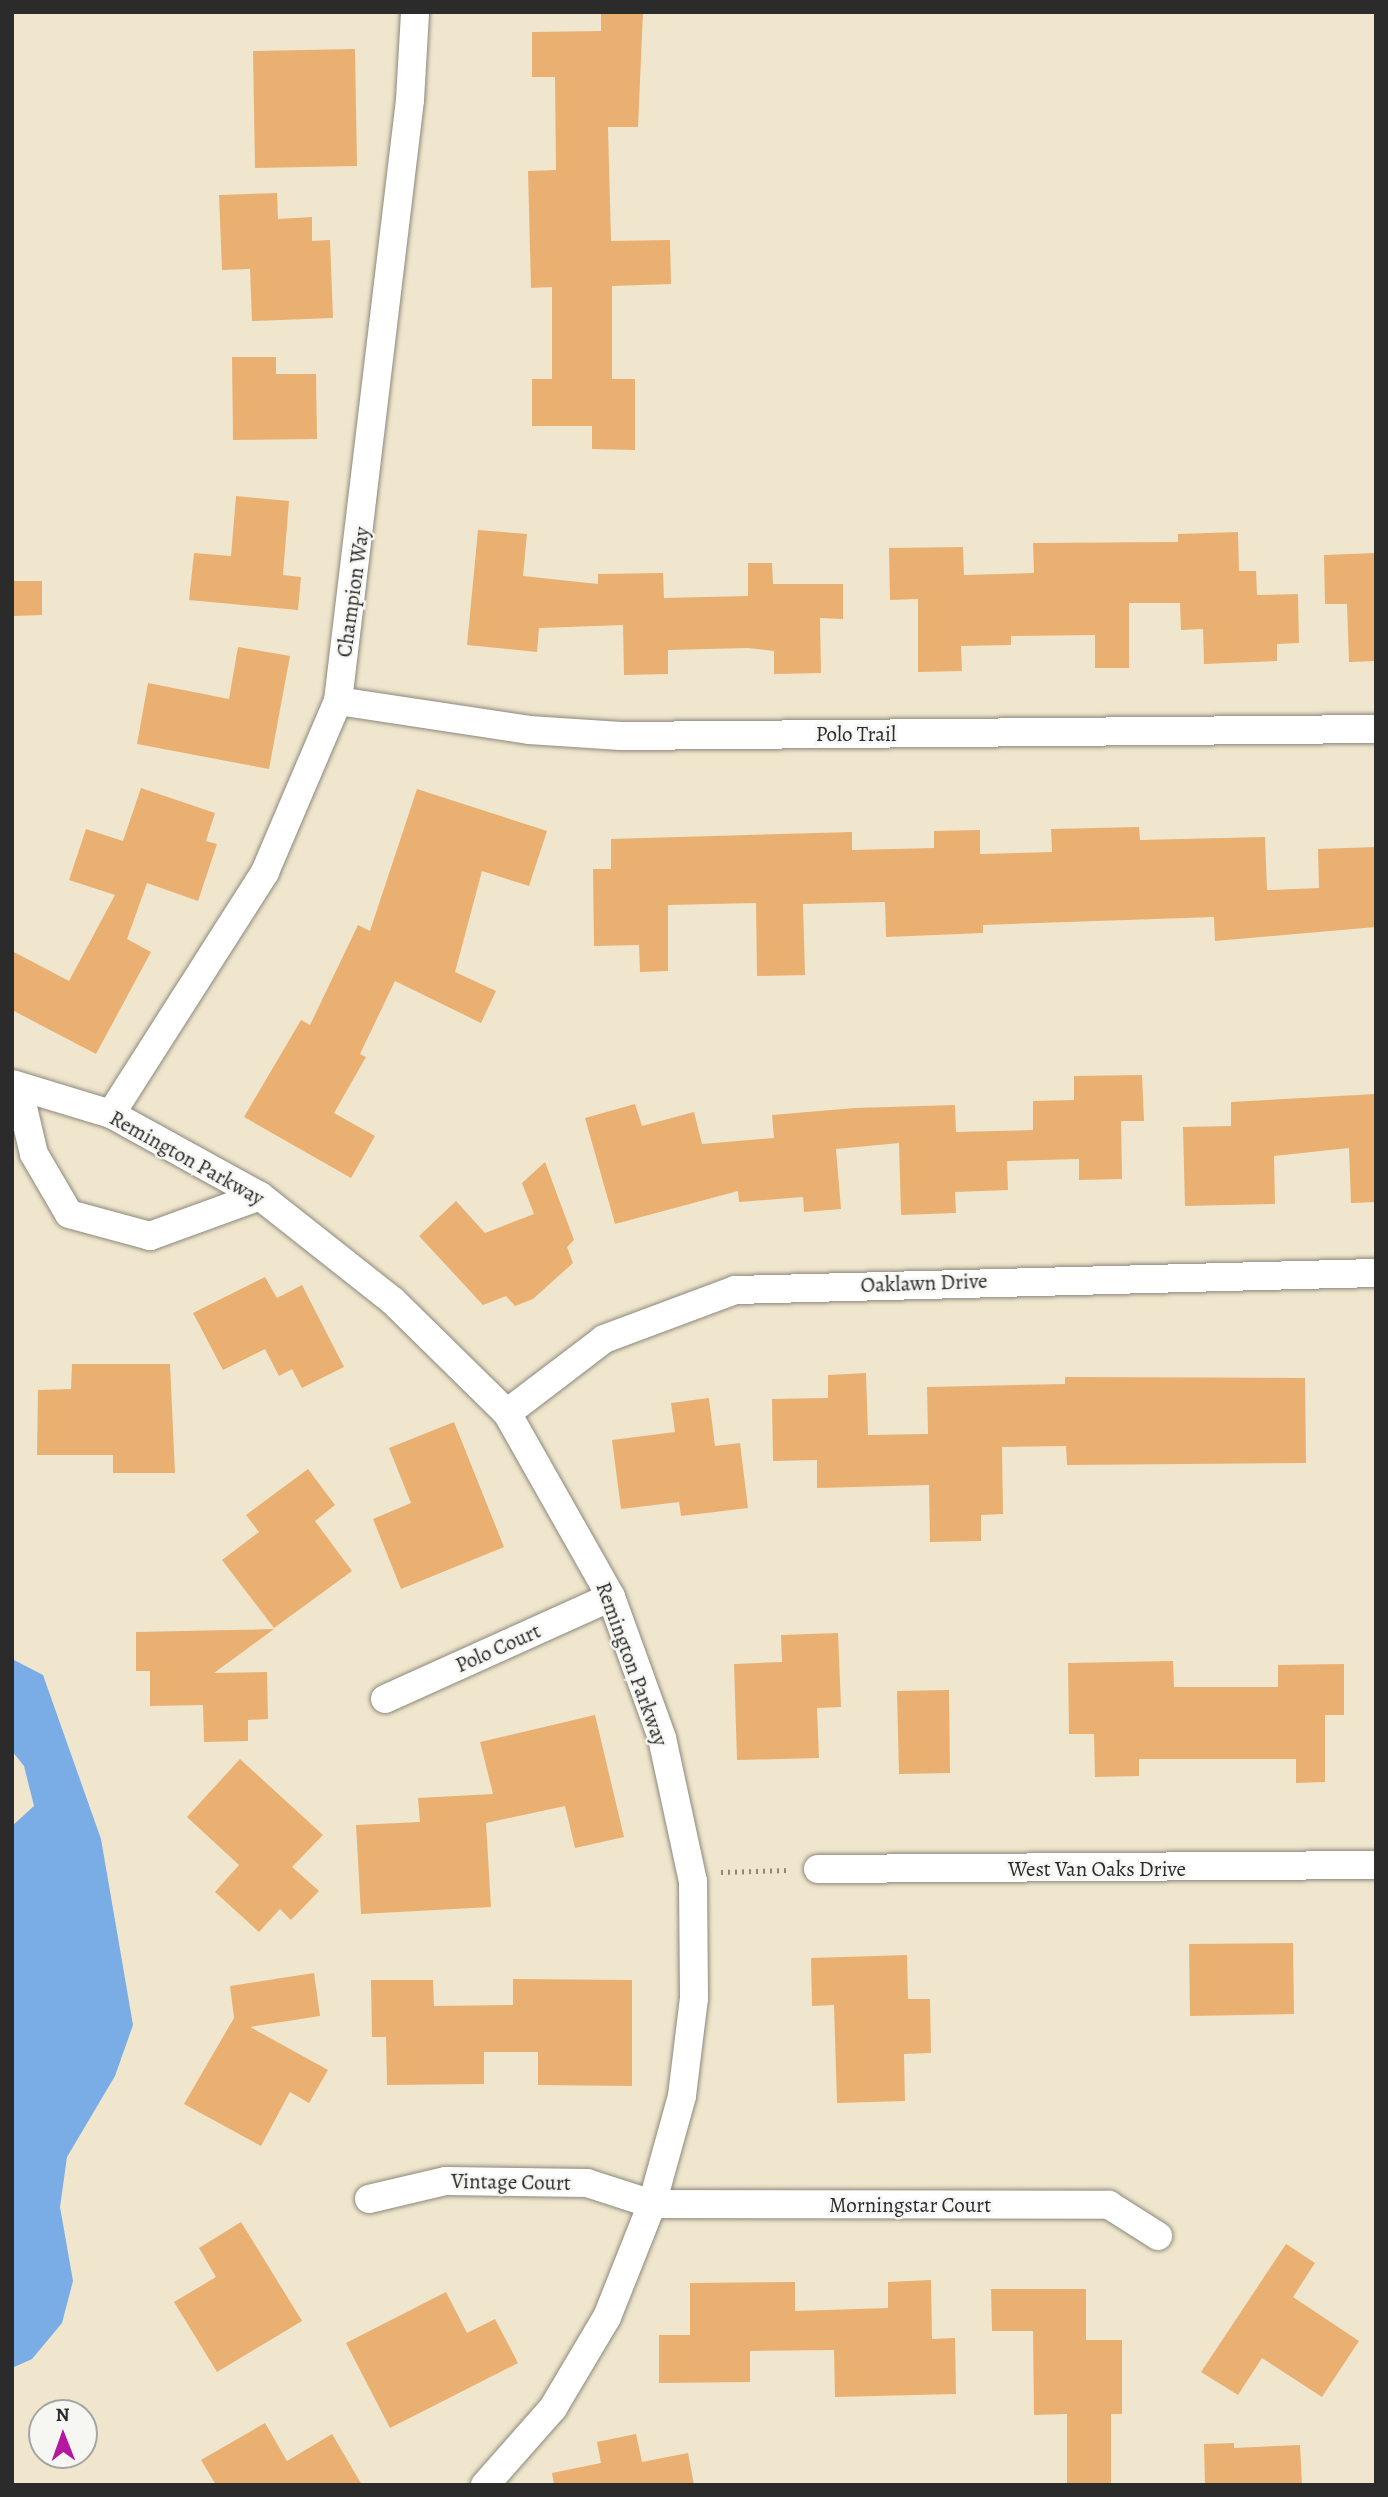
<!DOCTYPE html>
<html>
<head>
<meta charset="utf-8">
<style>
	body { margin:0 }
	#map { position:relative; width:1388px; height:2497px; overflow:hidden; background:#efe6cd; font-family:Alegreya,serif }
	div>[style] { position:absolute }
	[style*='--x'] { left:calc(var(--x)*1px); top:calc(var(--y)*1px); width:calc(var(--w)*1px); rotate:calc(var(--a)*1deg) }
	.water>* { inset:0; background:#7aace6 }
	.building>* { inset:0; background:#eab072 }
	.path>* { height:4.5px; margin-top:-2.25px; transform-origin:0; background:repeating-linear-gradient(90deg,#8d887c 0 2px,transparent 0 7px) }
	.roads { filter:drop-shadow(0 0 2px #8d887c) drop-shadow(0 0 2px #8d887c) }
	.minor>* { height:28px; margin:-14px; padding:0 14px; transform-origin:14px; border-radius:14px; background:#fff }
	span { translate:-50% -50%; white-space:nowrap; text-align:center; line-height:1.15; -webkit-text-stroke:5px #f6f6f2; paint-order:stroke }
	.street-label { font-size:21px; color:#2b2b2b }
	.frame { position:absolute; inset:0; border:14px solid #2b2b2b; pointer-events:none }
	.north { position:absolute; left:28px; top:2399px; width:70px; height:70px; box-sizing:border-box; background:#f6f6f2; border:2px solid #a5a5a2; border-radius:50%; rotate:359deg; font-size:19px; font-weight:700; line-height:28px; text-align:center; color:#2b2b2b }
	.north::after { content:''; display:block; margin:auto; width:24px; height:32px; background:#b5179e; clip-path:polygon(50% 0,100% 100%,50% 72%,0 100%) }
</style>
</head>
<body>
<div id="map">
	<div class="water">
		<i style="clip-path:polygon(12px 1659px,43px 1675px,101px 1839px,133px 2025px,115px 2076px,67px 2157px,60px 2207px,73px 2281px,62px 2323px,32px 2359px,12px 2368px,12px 1826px,34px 1806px,24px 1766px,12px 1751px)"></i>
	</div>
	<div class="building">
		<i style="clip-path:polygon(601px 12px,643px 12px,638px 127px,608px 127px,611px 241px,670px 240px,671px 284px,612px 286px,612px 379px,635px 379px,635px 450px,592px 449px,592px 426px,532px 426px,532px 379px,552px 379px,552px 287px,531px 288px,528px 171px,556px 170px,555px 77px,532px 77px,532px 32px,601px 31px)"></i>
		<i style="clip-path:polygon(355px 49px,357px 166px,255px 168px,253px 51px)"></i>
		<i style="clip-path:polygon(277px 193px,278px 219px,312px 217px,312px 241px,330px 240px,333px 318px,252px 321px,250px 269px,222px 270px,219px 195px)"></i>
		<i style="clip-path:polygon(232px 357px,276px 357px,276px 374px,316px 374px,317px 439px,233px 440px)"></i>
		<i style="clip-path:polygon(236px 496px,289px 501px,283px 575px,301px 577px,298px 610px,189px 600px,194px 553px,231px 556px)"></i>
		<i style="clip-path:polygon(478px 530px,527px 534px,523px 576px,598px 584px,598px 574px,663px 573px,664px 598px,748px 596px,748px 563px,772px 563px,773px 584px,843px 584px,843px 619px,820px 618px,821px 673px,774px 674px,774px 651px,748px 648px,668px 650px,668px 674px,624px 675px,623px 625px,539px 628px,537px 652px,467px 645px)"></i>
		<i style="clip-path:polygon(1238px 532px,1239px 571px,1256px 571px,1257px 595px,1298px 594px,1299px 643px,1277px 644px,1277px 661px,1204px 664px,1203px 629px,1181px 630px,1180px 603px,1129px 603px,1129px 668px,1095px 668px,1095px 635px,1011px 636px,1011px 645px,961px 646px,962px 671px,918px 672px,918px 599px,890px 600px,889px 548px,963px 547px,964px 575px,1034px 573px,1033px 543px,1178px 542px,1178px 534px)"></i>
		<i style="clip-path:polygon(1376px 553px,1376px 661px,1349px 662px,1347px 604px,1325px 604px,1324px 555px)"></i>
		<i style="clip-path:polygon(12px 581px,42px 581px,42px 615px,12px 616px)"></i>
		<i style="clip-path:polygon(238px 647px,290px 656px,269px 769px,137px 744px,148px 683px,229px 699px)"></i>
		<i style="clip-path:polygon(141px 788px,215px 813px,206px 841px,217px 844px,198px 901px,147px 883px,127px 939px,151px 952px,96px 1054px,12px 1010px,12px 951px,69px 981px,115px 895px,69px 880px,86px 829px,123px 841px)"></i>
		<i style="clip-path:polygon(417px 789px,547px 831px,529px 886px,482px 871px,455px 972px,496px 991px,481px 1023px,395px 981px,360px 1054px,366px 1057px,334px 1113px,375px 1136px,351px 1178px,244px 1117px,301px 1020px,310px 1025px,358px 925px,370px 931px)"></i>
		<i style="clip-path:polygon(1139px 827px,1140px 840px,1265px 837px,1267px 890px,1319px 888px,1318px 849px,1376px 847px,1376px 927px,1215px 941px,1214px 917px,983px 925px,983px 933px,886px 937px,885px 902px,803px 904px,805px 975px,757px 976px,756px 903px,668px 905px,668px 971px,640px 972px,639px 945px,594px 946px,593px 869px,611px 869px,611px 839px,852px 832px,852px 850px,934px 848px,934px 831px,980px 830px,980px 854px,1052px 852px,1051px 829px)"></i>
		<i style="clip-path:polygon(1142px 1075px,1144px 1121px,1121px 1121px,1122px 1179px,1079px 1180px,1079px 1159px,1007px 1161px,1008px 1190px,955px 1192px,956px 1213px,901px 1215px,899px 1143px,836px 1149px,841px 1209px,804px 1212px,803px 1197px,739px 1202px,738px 1191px,615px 1224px,585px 1118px,635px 1104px,642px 1126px,694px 1112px,702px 1144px,774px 1138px,772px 1115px,855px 1108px,955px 1105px,956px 1132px,1033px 1130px,1033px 1101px,1074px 1100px,1074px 1076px)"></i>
		<i style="clip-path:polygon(1376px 1094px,1376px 1202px,1351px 1203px,1349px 1148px,1274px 1156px,1275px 1204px,1185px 1206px,1183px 1127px,1231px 1126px,1231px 1102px)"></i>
		<i style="clip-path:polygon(545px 1162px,574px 1240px,567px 1247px,573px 1263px,533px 1299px,515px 1306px,506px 1296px,483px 1305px,419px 1236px,456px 1201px,485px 1233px,534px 1214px,522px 1183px)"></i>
		<i style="clip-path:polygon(265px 1277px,277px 1298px,302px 1285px,344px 1367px,302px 1388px,292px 1369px,279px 1376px,265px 1349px,223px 1370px,193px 1313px)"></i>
		<i style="clip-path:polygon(72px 1364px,170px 1364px,175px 1473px,113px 1473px,113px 1455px,37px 1455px,38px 1390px,71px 1389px)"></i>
		<i style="clip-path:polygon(866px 1373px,868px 1435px,928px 1434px,927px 1387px,1065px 1384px,1065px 1377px,1305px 1378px,1306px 1463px,1067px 1465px,1066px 1446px,1002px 1447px,1003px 1514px,981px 1515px,981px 1541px,930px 1542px,929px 1485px,817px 1488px,817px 1460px,773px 1461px,772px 1399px,828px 1398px,828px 1375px)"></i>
		<i style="clip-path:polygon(709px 1398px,715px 1446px,740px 1443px,748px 1508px,681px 1516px,679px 1502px,621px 1509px,612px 1440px,675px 1432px,671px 1403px)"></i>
		<i style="clip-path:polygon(454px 1422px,504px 1547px,401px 1589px,373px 1519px,411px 1503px,389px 1448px)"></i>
		<i style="clip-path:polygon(308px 1469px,335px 1505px,315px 1521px,352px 1571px,274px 1628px,222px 1560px,259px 1532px,246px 1515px)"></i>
		<i style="clip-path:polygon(274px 1629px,214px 1673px,267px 1672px,268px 1719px,248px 1720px,248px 1741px,204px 1742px,203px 1705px,150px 1706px,150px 1671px,136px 1671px,136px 1632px)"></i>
		<i style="clip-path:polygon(838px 1633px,841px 1707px,817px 1708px,819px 1758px,737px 1760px,734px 1664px,782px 1662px,781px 1635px)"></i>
		<i style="clip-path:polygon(1173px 1661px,1174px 1687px,1278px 1687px,1278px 1665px,1344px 1664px,1344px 1715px,1325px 1715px,1325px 1782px,1296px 1783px,1296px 1759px,1139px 1759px,1139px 1776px,1095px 1777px,1094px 1734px,1069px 1734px,1068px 1663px)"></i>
		<i style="clip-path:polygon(949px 1690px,950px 1773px,899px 1774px,897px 1691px)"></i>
		<i style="clip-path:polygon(595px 1715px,624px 1837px,575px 1848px,565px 1806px,486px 1823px,491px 1907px,361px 1914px,356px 1825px,420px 1822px,418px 1798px,493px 1794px,480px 1742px)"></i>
		<i style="clip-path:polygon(240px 1759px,323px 1835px,292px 1867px,319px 1891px,291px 1920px,280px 1909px,259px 1932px,215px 1892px,239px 1865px,187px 1817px)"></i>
		<i style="clip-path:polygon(1293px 1943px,1294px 2014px,1190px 2016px,1189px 1944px)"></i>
		<i style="clip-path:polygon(907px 1955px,908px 1999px,930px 1999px,931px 2053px,904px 2054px,905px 2101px,837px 2103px,834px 2005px,812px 2006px,811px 1958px)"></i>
		<i style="clip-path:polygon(314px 1973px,320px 2016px,250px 2027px,328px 2070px,309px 2103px,290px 2092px,261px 2146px,184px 2104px,234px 2018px,230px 1986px)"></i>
		<i style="clip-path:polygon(513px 1979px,632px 1980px,632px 2086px,538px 2085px,538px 2052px,484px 2052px,484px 2084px,387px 2085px,386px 2037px,372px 2037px,371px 1980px,433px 1980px,434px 2006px,513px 2005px)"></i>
		<i style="clip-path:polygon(241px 2222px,302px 2321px,217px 2372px,174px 2302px,216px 2277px,199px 2248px)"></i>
		<i style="clip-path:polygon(1286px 2244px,1315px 2263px,1293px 2297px,1359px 2341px,1322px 2397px,1262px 2358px,1238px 2395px,1201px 2372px)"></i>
		<i style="clip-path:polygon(931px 2280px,932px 2339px,955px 2338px,956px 2394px,835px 2397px,834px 2350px,750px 2351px,750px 2382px,659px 2383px,659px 2335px,690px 2335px,690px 2283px,795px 2282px,795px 2311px,888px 2308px,888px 2282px)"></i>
		<i style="clip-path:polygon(991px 2289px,1086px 2289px,1086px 2340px,1122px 2340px,1122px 2414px,1111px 2414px,1111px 2485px,1067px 2485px,1067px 2414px,1034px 2415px,1033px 2331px,992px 2331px)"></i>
		<i style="clip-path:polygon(446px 2292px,467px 2333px,495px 2319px,518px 2363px,390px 2428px,346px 2343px)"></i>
		<i style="clip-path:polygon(265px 2423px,287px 2461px,332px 2434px,362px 2485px,216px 2485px,201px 2460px)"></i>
		<i style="clip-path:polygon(636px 2434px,642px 2462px,688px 2453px,694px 2485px,554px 2485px,552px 2473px,601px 2463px,597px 2442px)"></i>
		<i style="clip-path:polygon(1234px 2443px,1234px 2448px,1300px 2445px,1302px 2485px,1205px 2485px,1204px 2444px)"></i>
	</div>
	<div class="path">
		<i style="--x:721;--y:1872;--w:68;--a:-1.7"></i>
	</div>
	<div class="roads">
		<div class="minor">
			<i style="--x:338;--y:701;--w:193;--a:8.6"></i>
			<i style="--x:529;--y:730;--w:92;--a:3.7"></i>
			<i style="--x:621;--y:736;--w:755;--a:-0.53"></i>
			<i style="--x:12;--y:1084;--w:103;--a:16.9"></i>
			<i style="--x:111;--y:1114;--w:170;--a:28.8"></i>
			<i style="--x:260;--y:1196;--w:169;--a:38.3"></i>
			<i style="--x:393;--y:1301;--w:160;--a:44.5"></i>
			<i style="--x:507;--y:1413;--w:211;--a:60.5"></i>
			<i style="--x:611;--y:1597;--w:150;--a:70.1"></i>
			<i style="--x:662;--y:1738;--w:146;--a:77.8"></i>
			<i style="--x:693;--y:1881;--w:117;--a:89.5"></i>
			<i style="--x:694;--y:1998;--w:99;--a:97"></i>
			<i style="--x:682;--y:2096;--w:112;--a:105.5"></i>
			<i style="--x:652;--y:2204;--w:122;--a:111.7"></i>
			<i style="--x:607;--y:2317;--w:106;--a:120.7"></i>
			<i style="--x:553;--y:2408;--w:103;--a:131.4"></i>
			<i style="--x:18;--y:1086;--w:70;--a:76.8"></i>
			<i style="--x:34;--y:1154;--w:69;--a:59.7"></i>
			<i style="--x:69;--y:1214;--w:84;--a:15.2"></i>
			<i style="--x:150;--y:1236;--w:117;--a:-20"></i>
			<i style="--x:111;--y:1114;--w:287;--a:-57.5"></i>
			<i style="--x:265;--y:872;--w:186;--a:-66.9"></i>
			<i style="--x:338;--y:701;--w:605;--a:-83.17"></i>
			<i style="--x:410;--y:100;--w:88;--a:-86.7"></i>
			<i style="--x:507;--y:1413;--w:122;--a:-37.3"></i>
			<i style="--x:604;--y:1339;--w:140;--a:-20.5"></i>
			<i style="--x:735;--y:1290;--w:641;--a:-1.52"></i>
			<i style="--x:385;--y:1699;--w:248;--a:-24.3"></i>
			<i style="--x:818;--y:1869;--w:558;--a:-0.41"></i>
			<i style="--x:369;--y:2199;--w:79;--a:-13.2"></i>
			<i style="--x:446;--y:2181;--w:141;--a:0.8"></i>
			<i style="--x:587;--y:2183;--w:68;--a:17.9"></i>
			<i style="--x:652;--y:2204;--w:457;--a:0.1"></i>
			<i style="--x:1109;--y:2205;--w:58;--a:32.3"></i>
		</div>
	</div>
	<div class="street-label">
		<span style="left:353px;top:592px;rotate:-82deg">Champion Way</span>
		<span style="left:856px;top:734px">Polo Trail</span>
		<span style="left:187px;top:1158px;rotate:29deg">Remington Parkway</span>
		<span style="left:924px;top:1283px;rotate:-2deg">Oaklawn Drive</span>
		<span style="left:498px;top:1648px;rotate:-24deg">Polo Court</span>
		<span style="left:632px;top:1664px;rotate:70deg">Remington Parkway</span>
		<span style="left:1097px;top:1869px">West Van Oaks Drive</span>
		<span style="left:511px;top:2182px;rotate:1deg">Vintage Court</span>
		<span style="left:910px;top:2205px">Morningstar Court</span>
	</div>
	<div class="frame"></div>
	<div class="north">N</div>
</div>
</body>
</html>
